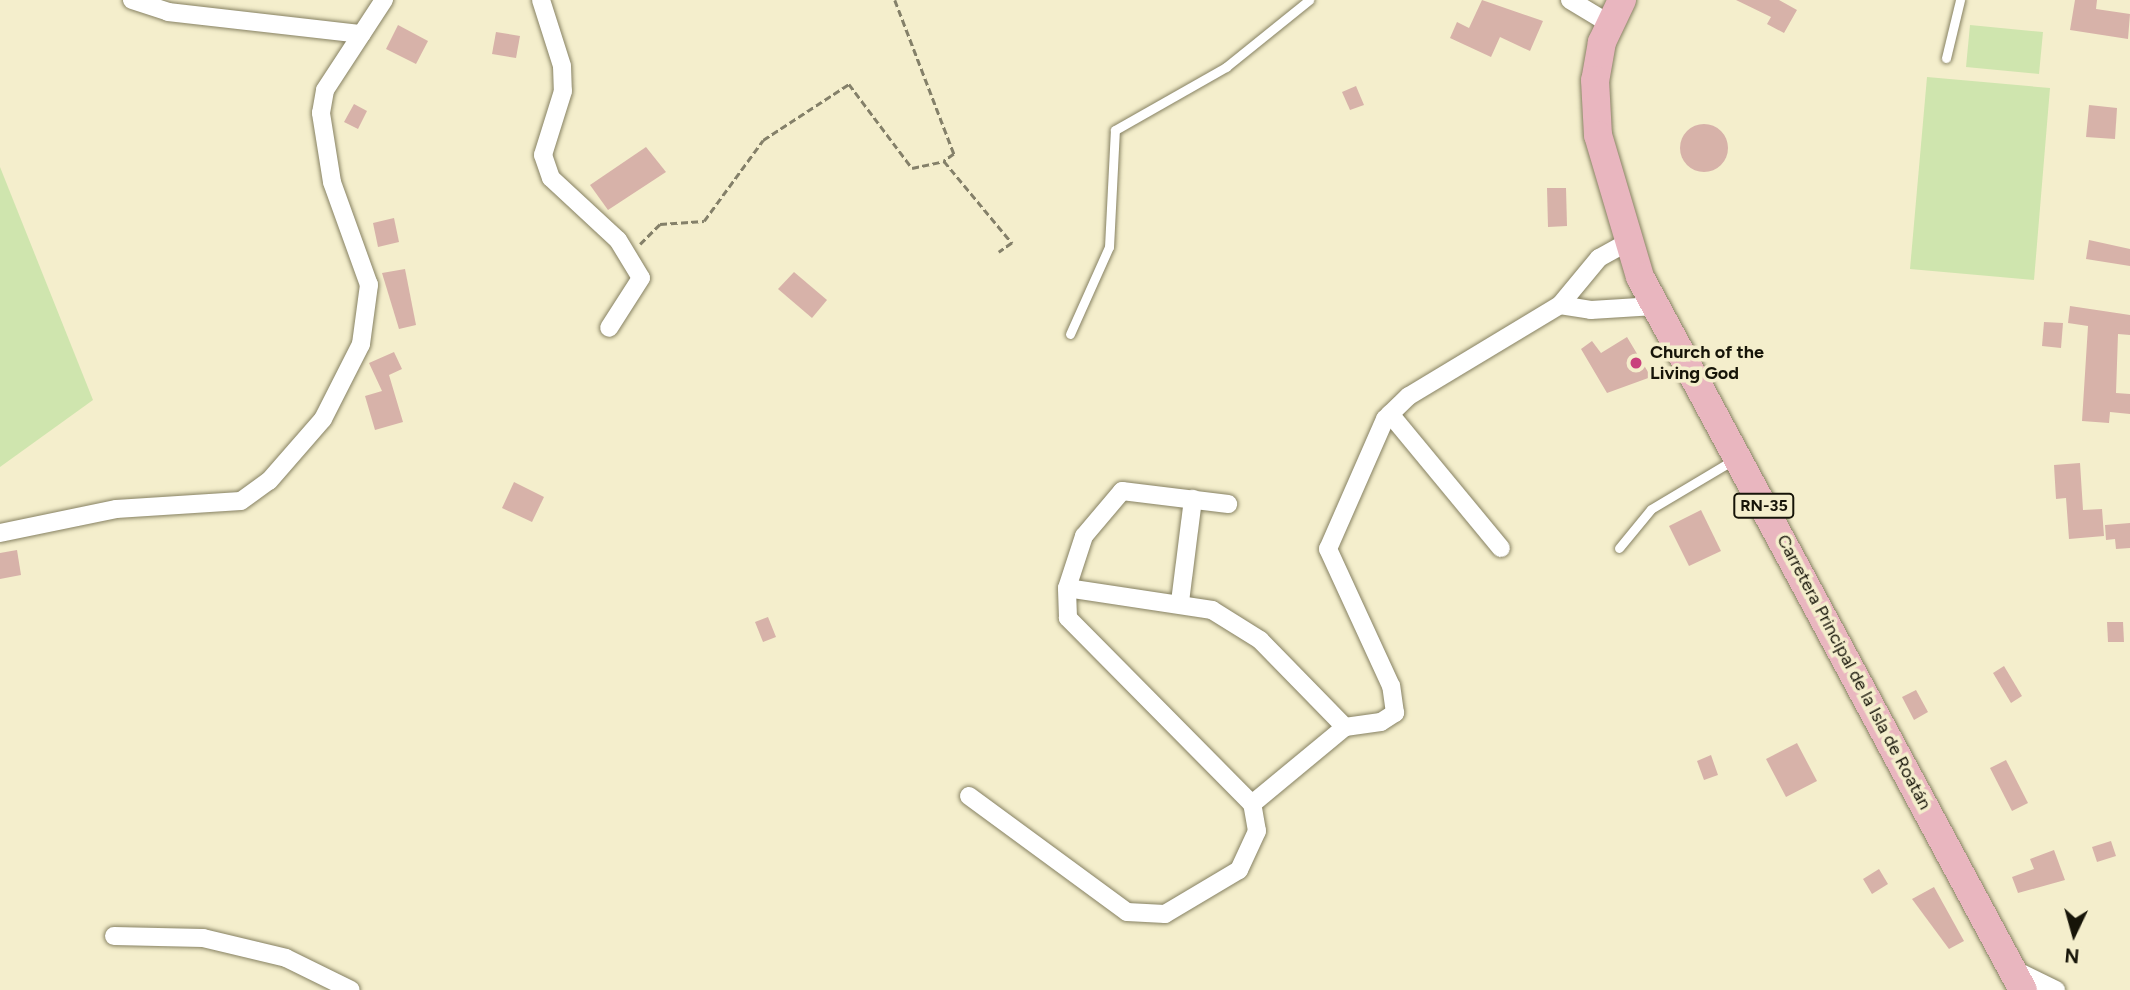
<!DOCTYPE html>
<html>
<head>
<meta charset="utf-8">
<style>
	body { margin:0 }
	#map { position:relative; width:2130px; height:990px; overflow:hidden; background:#f4eecc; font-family:Figtree,sans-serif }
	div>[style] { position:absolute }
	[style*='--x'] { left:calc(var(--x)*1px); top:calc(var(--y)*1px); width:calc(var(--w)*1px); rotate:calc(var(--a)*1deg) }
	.green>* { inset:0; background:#cfe5ae }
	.building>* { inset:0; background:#d7b2a9 }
	.round { border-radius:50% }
	.path>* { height:2.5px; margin-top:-1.25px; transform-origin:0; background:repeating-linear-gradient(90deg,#848069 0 7px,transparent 0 10.5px) }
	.roads { filter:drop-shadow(0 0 2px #868162) drop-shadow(0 0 2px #868162) }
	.lane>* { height:9px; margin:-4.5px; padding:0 4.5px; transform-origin:4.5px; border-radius:4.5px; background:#fff }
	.street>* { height:18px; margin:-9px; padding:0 9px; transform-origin:9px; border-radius:9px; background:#fff }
	.primary>* { height:28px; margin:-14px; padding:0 14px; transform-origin:14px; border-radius:14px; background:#e9b6bf }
	.dots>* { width:19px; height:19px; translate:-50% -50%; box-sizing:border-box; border:4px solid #f4eecc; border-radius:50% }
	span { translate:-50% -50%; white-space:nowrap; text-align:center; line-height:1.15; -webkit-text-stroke:7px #f4eecc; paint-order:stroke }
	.shield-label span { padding:2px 5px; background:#f4eecc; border:2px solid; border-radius:5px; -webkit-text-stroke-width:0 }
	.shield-label { font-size:16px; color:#161408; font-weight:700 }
	.poi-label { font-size:18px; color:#161408; font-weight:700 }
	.left { translate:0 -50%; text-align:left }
	.street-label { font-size:18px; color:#161408 }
	.north { position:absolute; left:2039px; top:899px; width:70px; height:70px; -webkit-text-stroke:5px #f4eecc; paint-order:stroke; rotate:185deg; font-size:19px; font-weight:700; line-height:28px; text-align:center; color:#161408 }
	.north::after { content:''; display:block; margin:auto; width:24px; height:32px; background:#161408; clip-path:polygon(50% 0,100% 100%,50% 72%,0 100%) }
</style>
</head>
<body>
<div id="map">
	<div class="green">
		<i style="clip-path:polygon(1970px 25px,2043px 32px,2039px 74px,1966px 67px)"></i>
		<i style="clip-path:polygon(1927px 77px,2050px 88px,2034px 280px,1910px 269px)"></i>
		<i style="clip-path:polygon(0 167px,93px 400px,0 467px)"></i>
	</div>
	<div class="building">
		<i style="clip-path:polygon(1482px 0,1543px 21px,1530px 51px,1500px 37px,1491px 57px,1450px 38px,1457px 22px,1469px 28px)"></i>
		<i style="clip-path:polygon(1736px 0,1779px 0,1797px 10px,1784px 33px,1767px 24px,1771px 17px)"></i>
		<i style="clip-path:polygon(2075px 0,2097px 0,2096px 9px,2130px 14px,2128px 39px,2070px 30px)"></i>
		<i style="clip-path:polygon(398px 25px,428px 41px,416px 64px,386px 49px)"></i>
		<i style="clip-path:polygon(496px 32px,520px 36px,516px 58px,492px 54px)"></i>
		<i style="clip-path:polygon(1356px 86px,1364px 105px,1350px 110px,1342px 92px)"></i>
		<i style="clip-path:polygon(354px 104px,367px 111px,358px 129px,344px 122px)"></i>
		<i style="clip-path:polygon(2089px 105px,2117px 108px,2115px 139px,2086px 137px)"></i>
		<i class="round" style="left:1680px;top:124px;width:48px;height:48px"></i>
		<i style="clip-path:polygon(646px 147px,666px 172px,608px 210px,590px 185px)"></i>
		<i style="clip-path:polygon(1547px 188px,1566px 188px,1567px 226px,1548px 227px)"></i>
		<i style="clip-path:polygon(394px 218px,399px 242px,378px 247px,373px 223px)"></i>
		<i style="clip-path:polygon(2089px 240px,2130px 249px,2130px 266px,2086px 259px)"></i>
		<i style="clip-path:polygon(405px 269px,416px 325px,399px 329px,382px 273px)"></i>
		<i style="clip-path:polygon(794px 272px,827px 300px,812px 318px,778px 289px)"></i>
		<i style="clip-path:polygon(2070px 306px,2130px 315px,2130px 335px,2118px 334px,2116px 393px,2130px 394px,2130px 414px,2110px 412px,2109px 423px,2082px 421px,2088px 326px,2068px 323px)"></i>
		<i style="clip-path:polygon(2044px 322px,2063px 323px,2061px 348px,2042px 346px)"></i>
		<i style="clip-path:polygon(1627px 337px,1651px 377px,1607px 393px,1581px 349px,1592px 341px,1601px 353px)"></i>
		<i style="clip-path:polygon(394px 352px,402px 369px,389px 375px,403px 422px,375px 430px,365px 396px,382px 391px,369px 363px)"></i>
		<i style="clip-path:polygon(2080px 463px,2083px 510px,2102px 509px,2104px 536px,2069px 539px,2066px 498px,2056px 499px,2054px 465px)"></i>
		<i style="clip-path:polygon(514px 482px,544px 497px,532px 522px,502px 508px)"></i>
		<i style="clip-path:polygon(1701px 510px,1721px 551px,1689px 566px,1669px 526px)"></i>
		<i style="clip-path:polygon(2130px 523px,2130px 548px,2116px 549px,2115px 539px,2106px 540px,2105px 525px)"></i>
		<i style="clip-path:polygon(17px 550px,21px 575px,0 579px,0 553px)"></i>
		<i style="clip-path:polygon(768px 617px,776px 637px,763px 642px,755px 622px)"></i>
		<i style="clip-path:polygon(2107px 622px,2123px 622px,2124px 642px,2108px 642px)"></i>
		<i style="clip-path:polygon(2004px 666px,2022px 696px,2011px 703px,1993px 673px)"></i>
		<i style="clip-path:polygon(1916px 690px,1928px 712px,1914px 720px,1902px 697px)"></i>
		<i style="clip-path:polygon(1797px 743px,1817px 781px,1786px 797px,1766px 759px)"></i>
		<i style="clip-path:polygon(1711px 755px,1718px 775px,1704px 780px,1697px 761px)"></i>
		<i style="clip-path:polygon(2006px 760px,2028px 803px,2012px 811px,1990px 768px)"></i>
		<i style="clip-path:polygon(2111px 841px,2116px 856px,2097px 862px,2092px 847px)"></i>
		<i style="clip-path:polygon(2054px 850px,2065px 880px,2018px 893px,2012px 877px,2034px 869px,2030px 859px)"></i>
		<i style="clip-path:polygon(1879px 869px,1888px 884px,1872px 894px,1863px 879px)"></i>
		<i style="clip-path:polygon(1934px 887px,1964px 941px,1949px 949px,1912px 899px)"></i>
	</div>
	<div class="path">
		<i style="--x:895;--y:0;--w:165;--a:69"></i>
		<i style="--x:954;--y:154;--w:12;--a:145"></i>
		<i style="--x:640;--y:244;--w:28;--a:-45"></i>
		<i style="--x:660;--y:224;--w:44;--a:-3.9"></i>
		<i style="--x:704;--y:221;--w:100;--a:-53.9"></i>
		<i style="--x:763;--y:140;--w:103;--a:-33.1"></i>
		<i style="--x:849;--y:84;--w:105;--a:53.1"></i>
		<i style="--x:912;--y:168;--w:33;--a:-12"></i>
		<i style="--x:944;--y:161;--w:107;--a:50.3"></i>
		<i style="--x:1012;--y:243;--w:16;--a:145"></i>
	</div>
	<div class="roads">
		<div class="lane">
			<i style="--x:1946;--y:58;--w:60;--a:-76.4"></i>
			<i style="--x:1070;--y:334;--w:95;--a:-65.9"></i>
			<i style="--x:1109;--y:247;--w:117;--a:-87.1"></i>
			<i style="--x:1115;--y:130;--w:128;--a:-29.6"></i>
			<i style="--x:1226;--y:67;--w:107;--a:-38.9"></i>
			<i style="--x:1619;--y:548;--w:50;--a:-50.6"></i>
			<i style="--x:1651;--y:509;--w:98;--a:-30.8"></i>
		</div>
		<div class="street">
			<i style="--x:132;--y:0;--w:38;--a:18"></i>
			<i style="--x:168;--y:12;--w:195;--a:6.5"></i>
			<i style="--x:541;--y:0;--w:69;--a:72.3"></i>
			<i style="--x:562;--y:66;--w:25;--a:88"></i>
			<i style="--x:563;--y:91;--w:67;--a:107.4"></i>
			<i style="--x:543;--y:155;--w:24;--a:71"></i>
			<i style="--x:551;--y:178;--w:91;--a:42.8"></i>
			<i style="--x:618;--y:240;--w:44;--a:58.8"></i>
			<i style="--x:641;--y:278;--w:59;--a:122.6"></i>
			<i style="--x:1570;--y:0;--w:47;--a:31"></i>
			<i style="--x:1560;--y:305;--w:31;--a:9"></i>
			<i style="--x:1591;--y:310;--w:64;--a:-3.6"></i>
			<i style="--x:1390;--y:414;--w:174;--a:50.4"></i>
			<i style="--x:0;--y:533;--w:118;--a:-11.7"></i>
			<i style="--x:116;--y:509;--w:125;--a:-3.7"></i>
			<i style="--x:241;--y:501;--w:34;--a:-36"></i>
			<i style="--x:269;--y:481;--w:82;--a:-48.9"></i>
			<i style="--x:323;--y:419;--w:84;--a:-63.1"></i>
			<i style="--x:361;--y:344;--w:60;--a:-82.3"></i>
			<i style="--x:369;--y:285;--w:109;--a:-109.8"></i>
			<i style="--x:332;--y:182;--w:70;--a:-99.1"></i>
			<i style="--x:321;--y:113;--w:23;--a:-80"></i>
			<i style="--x:325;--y:90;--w:108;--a:-56.8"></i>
			<i style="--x:1067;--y:588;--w:147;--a:8.6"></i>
			<i style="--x:1212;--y:610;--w:57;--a:32"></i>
			<i style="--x:1260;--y:640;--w:122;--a:45.7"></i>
			<i style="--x:1345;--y:727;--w:36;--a:-8"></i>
			<i style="--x:1381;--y:722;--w:17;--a:-33"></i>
			<i style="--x:1395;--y:713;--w:27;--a:-98"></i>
			<i style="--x:1391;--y:686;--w:151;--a:-114.7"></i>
			<i style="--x:1328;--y:549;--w:142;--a:-66.3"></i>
			<i style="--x:1385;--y:419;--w:33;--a:-44"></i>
			<i style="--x:1409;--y:396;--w:176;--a:-31.1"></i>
			<i style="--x:1560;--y:305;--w:61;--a:-50.3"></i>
			<i style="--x:1599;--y:258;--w:33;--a:-29"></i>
			<i style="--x:1180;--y:602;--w:104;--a:-82.8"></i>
			<i style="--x:969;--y:796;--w:196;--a:36.3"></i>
			<i style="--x:1127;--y:912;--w:38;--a:3"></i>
			<i style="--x:1165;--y:914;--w:86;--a:-30.7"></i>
			<i style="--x:1239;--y:870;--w:43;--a:-65.2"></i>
			<i style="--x:1257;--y:831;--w:27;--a:-100"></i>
			<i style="--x:1252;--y:804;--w:262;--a:-134.7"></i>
			<i style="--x:1068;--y:618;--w:30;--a:-92"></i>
			<i style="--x:1067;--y:588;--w:55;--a:-71.9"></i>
			<i style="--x:1084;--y:536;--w:59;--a:-49.8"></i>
			<i style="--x:1122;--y:491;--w:107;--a:7"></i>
			<i style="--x:1252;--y:804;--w:121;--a:-39.6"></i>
			<i style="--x:114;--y:936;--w:89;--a:1.3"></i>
			<i style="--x:203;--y:938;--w:85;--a:13.5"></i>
			<i style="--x:286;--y:958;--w:72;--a:26.2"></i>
			<i style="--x:2013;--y:969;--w:48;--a:26"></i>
		</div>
		<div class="primary">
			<i style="--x:1622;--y:0;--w:47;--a:115.5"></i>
			<i style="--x:1602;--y:42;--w:39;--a:100"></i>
			<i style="--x:1595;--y:80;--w:55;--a:86.9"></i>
			<i style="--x:1598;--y:135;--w:148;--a:73.5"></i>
			<i style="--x:1640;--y:277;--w:809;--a:61.76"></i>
		</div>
	</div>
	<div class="dots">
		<i style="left:1636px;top:363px;background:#c9417d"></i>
	</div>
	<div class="shield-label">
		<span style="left:1764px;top:506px">RN-35</span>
	</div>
	<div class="poi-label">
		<span class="left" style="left:1650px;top:363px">Church of the<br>Living God</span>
	</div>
	<div class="street-label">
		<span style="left:1854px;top:672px;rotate:62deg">Carretera Principal de la Isla de Roatán</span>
	</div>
	<div class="north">N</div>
</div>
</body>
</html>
